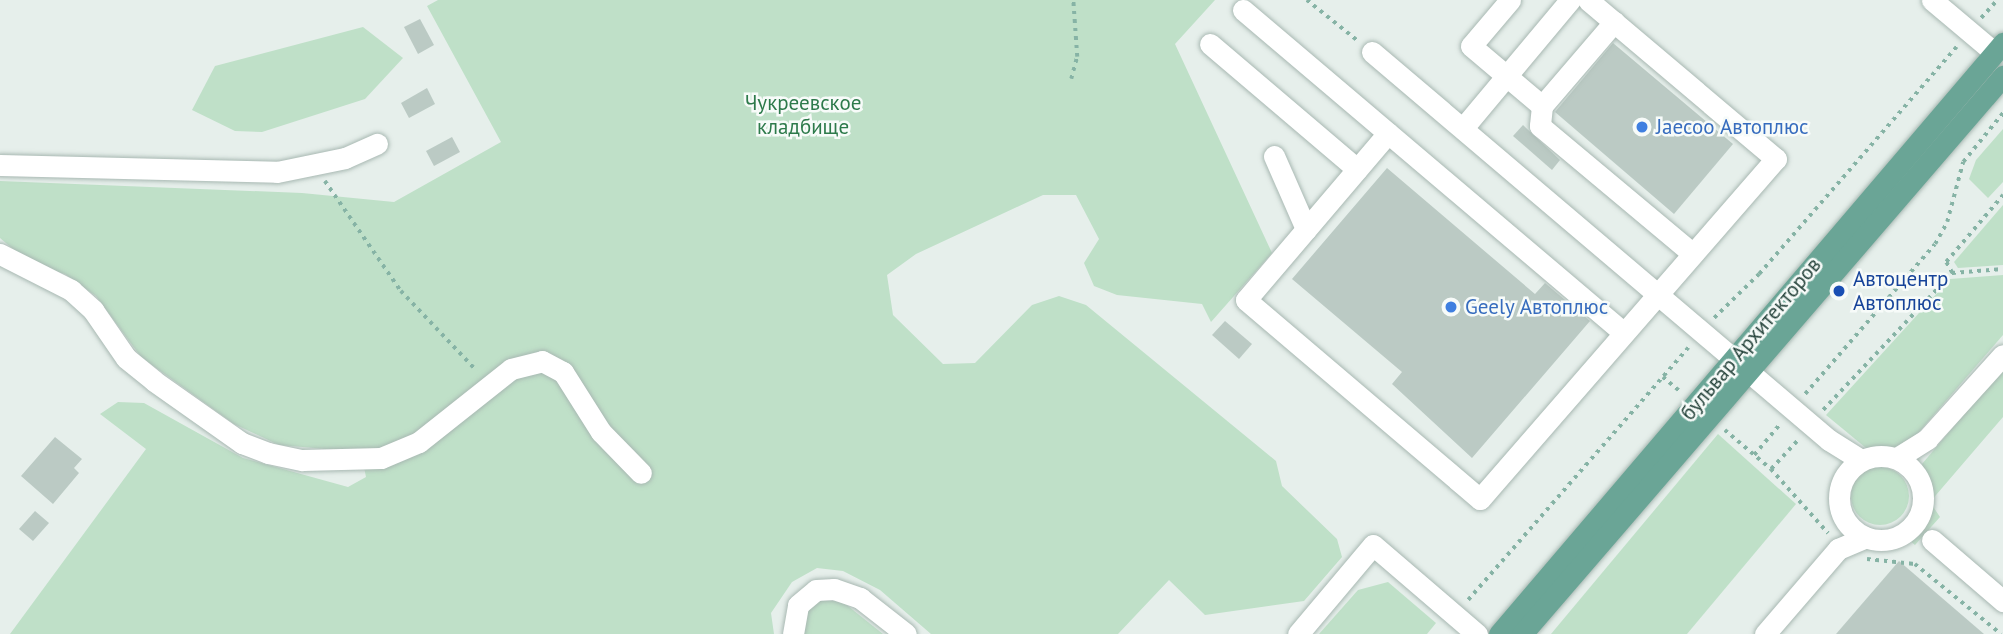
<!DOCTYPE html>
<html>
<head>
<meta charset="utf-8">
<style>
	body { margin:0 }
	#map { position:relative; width:2003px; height:634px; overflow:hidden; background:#e6efeb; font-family:"PT Sans",sans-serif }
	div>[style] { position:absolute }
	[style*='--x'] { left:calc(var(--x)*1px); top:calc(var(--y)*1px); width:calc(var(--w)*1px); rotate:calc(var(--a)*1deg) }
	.green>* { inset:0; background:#bfe0c8 }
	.round { border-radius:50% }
	.building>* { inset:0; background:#bbcac4 }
	.path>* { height:3.5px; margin-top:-1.75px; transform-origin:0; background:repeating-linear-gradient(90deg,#86b3a5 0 3.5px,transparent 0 8.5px) }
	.roads { filter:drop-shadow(0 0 2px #a8b8b2) drop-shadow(0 0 2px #a8b8b2) }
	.minor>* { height:21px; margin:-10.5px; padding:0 10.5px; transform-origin:10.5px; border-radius:10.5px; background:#fff }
	.minor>.ring { margin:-10.5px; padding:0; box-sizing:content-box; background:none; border:21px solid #fff; border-radius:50% }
	.major>* { height:21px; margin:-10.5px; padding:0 10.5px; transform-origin:10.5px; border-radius:10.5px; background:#6aa596 }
	.dots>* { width:19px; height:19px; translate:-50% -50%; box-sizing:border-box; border:4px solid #f7fbf9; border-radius:50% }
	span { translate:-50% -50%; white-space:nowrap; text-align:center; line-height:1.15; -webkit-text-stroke:5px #f7fbf9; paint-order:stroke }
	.park-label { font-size:21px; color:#2d7a4b }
	.shop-label { font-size:21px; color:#366cbe }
	.left { translate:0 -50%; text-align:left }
	.transit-label { font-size:21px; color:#164399 }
	.street-label { font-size:21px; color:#24423a }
</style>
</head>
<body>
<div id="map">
	<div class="green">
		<i style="clip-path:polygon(438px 0,1215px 0,1175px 44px,1272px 253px,1211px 322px,1202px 304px,1117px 295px,1094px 286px,1084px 263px,1099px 239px,1076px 195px,1043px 195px,916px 254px,887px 275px,893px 315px,943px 364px,975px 363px,1032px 305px,1059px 296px,1086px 305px,1276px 461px,1282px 486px,1337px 539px,1342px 557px,1304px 601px,1205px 615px,1169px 580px,1118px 634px,931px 634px,880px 590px,843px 571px,817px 568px,792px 582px,771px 613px,774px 634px,10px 634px,146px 449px,100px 414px,118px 402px,144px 403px,243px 458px,348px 487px,366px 477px,361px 452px,279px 445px,234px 424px,141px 357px,96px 296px,65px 274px,32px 265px,0 238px,0 181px,302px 193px,394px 202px,501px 142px,427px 6px)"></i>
		<i style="clip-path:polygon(363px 27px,403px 58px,365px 99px,262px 132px,235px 131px,192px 110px,215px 66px)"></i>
		<i style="clip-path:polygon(2003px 129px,2003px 182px,1988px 198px,1969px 179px,1976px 160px)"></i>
		<i style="clip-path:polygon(2003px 205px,2003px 265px,1958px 268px,1954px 262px)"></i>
		<i style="clip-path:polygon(2003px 275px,2003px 335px,1913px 439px,1901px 448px,1866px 448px,1826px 415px,1950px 279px)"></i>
		<i style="clip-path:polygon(2003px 368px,2003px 417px,1930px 502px,1940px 517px,1915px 545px,1908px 539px,1925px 514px,1927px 502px,1922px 464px)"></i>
		<i style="clip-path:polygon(1718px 434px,1796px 504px,1687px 634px,1551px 634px)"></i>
		<i class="round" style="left:1851px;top:467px;width:58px;height:58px"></i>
		<i style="clip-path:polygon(1388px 582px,1436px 623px,1427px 634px,1319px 634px,1358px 590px)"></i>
		<i style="clip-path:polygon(824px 600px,843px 602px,883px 634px,803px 634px,804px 615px,813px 603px)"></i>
	</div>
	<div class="building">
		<i style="clip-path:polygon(420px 19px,434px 45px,418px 54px,404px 27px)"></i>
		<i style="clip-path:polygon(1613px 43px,1733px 144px,1674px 214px,1555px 112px)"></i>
		<i style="clip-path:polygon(427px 88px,435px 104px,409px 118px,401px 103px)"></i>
		<i style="clip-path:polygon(1523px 125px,1560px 160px,1552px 170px,1513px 136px)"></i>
		<i style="clip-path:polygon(452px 137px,460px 152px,434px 166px,426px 151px)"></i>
		<i style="clip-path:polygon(1387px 168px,1535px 294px,1545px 283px,1590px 321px,1472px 458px,1392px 384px,1402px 372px,1292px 279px)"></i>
		<i style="clip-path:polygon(1225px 321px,1252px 344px,1239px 359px,1212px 335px)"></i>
		<i style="clip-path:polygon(55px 437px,82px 459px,74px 468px,79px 473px,53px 504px,21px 476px)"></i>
		<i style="clip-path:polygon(35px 511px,49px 523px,33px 541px,19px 529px)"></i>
		<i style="clip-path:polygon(1899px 561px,1984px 634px,1836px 634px)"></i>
	</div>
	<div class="path">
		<i style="--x:1307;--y:0;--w:64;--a:38.7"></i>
		<i style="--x:1981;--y:18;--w:24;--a:-48"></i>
		<i style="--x:1071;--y:79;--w:23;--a:-75"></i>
		<i style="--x:1077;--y:57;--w:57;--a:-94"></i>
		<i style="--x:325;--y:181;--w:134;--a:55.4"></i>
		<i style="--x:401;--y:291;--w:110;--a:46.5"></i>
		<i style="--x:1952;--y:273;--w:13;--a:-119"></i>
		<i style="--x:1946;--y:262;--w:88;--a:-49.6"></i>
		<i style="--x:1714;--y:318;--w:63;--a:-44.4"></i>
		<i style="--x:1759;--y:274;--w:301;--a:-49"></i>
		<i style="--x:1663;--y:377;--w:25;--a:40"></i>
		<i style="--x:1805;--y:394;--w:198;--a:-49.1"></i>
		<i style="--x:1935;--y:244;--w:25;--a:-61"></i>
		<i style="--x:1947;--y:222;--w:62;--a:-75.1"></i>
		<i style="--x:1963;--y:162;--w:63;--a:-50.8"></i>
		<i style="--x:1823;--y:410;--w:188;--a:-46.7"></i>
		<i style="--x:1952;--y:273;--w:51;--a:-4.5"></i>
		<i style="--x:1725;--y:430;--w:60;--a:40.3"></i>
		<i style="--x:1771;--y:469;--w:86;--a:48.3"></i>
		<i style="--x:1754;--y:455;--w:40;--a:-50"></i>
		<i style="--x:1771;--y:469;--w:40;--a:-47"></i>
		<i style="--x:1867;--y:559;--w:48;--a:5.9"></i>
		<i style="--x:1915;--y:564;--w:111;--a:39.1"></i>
		<i style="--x:1468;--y:600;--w:335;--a:-48.9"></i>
	</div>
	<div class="roads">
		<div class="minor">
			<i style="--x:1510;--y:0;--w:60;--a:130.3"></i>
			<i style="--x:1471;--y:46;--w:93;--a:40.2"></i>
			<i style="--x:1542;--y:106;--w:111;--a:-49.4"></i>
			<i style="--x:1932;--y:0;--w:82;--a:40.1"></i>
			<i style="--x:1243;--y:10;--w:498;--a:40.3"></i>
			<i style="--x:1210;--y:44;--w:193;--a:40.4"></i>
			<i style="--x:1372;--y:52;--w:599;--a:40.33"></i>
			<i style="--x:1829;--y:440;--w:38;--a:32"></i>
			<i style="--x:1542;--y:106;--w:20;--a:96"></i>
			<i style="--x:1540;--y:126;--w:199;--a:39.9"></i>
			<i style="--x:1463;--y:128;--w:167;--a:-50.1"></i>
			<i style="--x:1388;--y:133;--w:219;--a:130.4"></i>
			<i style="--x:1246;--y:300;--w:307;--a:40.4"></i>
			<i style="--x:1480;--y:499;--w:451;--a:-49"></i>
			<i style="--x:1776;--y:159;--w:246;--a:-139.8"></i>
			<i style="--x:1274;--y:156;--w:80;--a:66.3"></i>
			<i style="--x:0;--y:165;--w:277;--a:1.4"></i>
			<i style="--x:277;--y:172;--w:69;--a:-11.6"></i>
			<i style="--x:345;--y:158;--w:35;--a:-24"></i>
			<i style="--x:0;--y:254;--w:80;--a:26.9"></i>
			<i style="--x:71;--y:290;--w:30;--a:42"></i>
			<i style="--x:93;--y:310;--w:58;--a:55.5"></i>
			<i style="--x:126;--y:358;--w:36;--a:39"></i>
			<i style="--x:154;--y:381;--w:108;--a:35.2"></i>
			<i style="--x:242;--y:443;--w:28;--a:21"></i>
			<i style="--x:268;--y:453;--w:35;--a:12"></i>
			<i style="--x:302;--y:460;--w:79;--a:-1.5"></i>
			<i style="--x:381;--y:458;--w:41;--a:-22.8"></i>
			<i style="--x:419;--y:442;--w:117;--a:-38.4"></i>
			<i style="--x:511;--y:369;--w:32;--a:-14"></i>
			<i style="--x:542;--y:361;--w:24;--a:28"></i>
			<i style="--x:563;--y:372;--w:71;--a:57.7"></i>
			<i style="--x:601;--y:432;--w:57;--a:45.7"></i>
			<i class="ring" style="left:1839px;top:456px;width:63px;height:63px"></i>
			<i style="--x:1897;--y:458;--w:36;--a:-32"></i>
			<i style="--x:1927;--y:439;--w:113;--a:-47.9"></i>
			<i style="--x:1932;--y:540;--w:94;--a:40.7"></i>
			<i style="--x:793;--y:634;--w:29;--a:-80"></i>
			<i style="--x:798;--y:605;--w:23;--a:-40"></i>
			<i style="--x:816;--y:590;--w:18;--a:-3"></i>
			<i style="--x:834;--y:589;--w:28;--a:19"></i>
			<i style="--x:860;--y:598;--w:58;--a:38"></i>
			<i style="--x:1298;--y:634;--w:116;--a:-49.9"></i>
			<i style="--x:1373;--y:545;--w:137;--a:40.6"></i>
			<i style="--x:1765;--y:634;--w:112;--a:-49.3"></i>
			<i style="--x:1838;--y:549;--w:30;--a:-23"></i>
		</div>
		<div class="major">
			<i style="--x:1499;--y:634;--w:777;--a:-49.54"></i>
			<i style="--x:1522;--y:634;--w:737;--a:-49.24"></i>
		</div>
	</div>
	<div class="dots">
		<i style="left:1642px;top:127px;background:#3f7fe0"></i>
		<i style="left:1839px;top:291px;background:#1a4fb4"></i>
		<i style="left:1451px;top:307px;background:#3f7fe0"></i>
	</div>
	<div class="park-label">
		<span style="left:803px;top:115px">Чукреевское<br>кладбище</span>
	</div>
	<div class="shop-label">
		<span class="left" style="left:1656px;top:127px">Jaecoo Автоплюс</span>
		<span class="left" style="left:1465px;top:307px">Geely Автоплюс</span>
	</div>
	<div class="transit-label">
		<span class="left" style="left:1853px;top:291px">Автоцентр<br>Автоплюс</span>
	</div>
	<div class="street-label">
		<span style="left:1751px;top:339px;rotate:-50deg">бульвар Архитекторов</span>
	</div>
</div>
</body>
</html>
